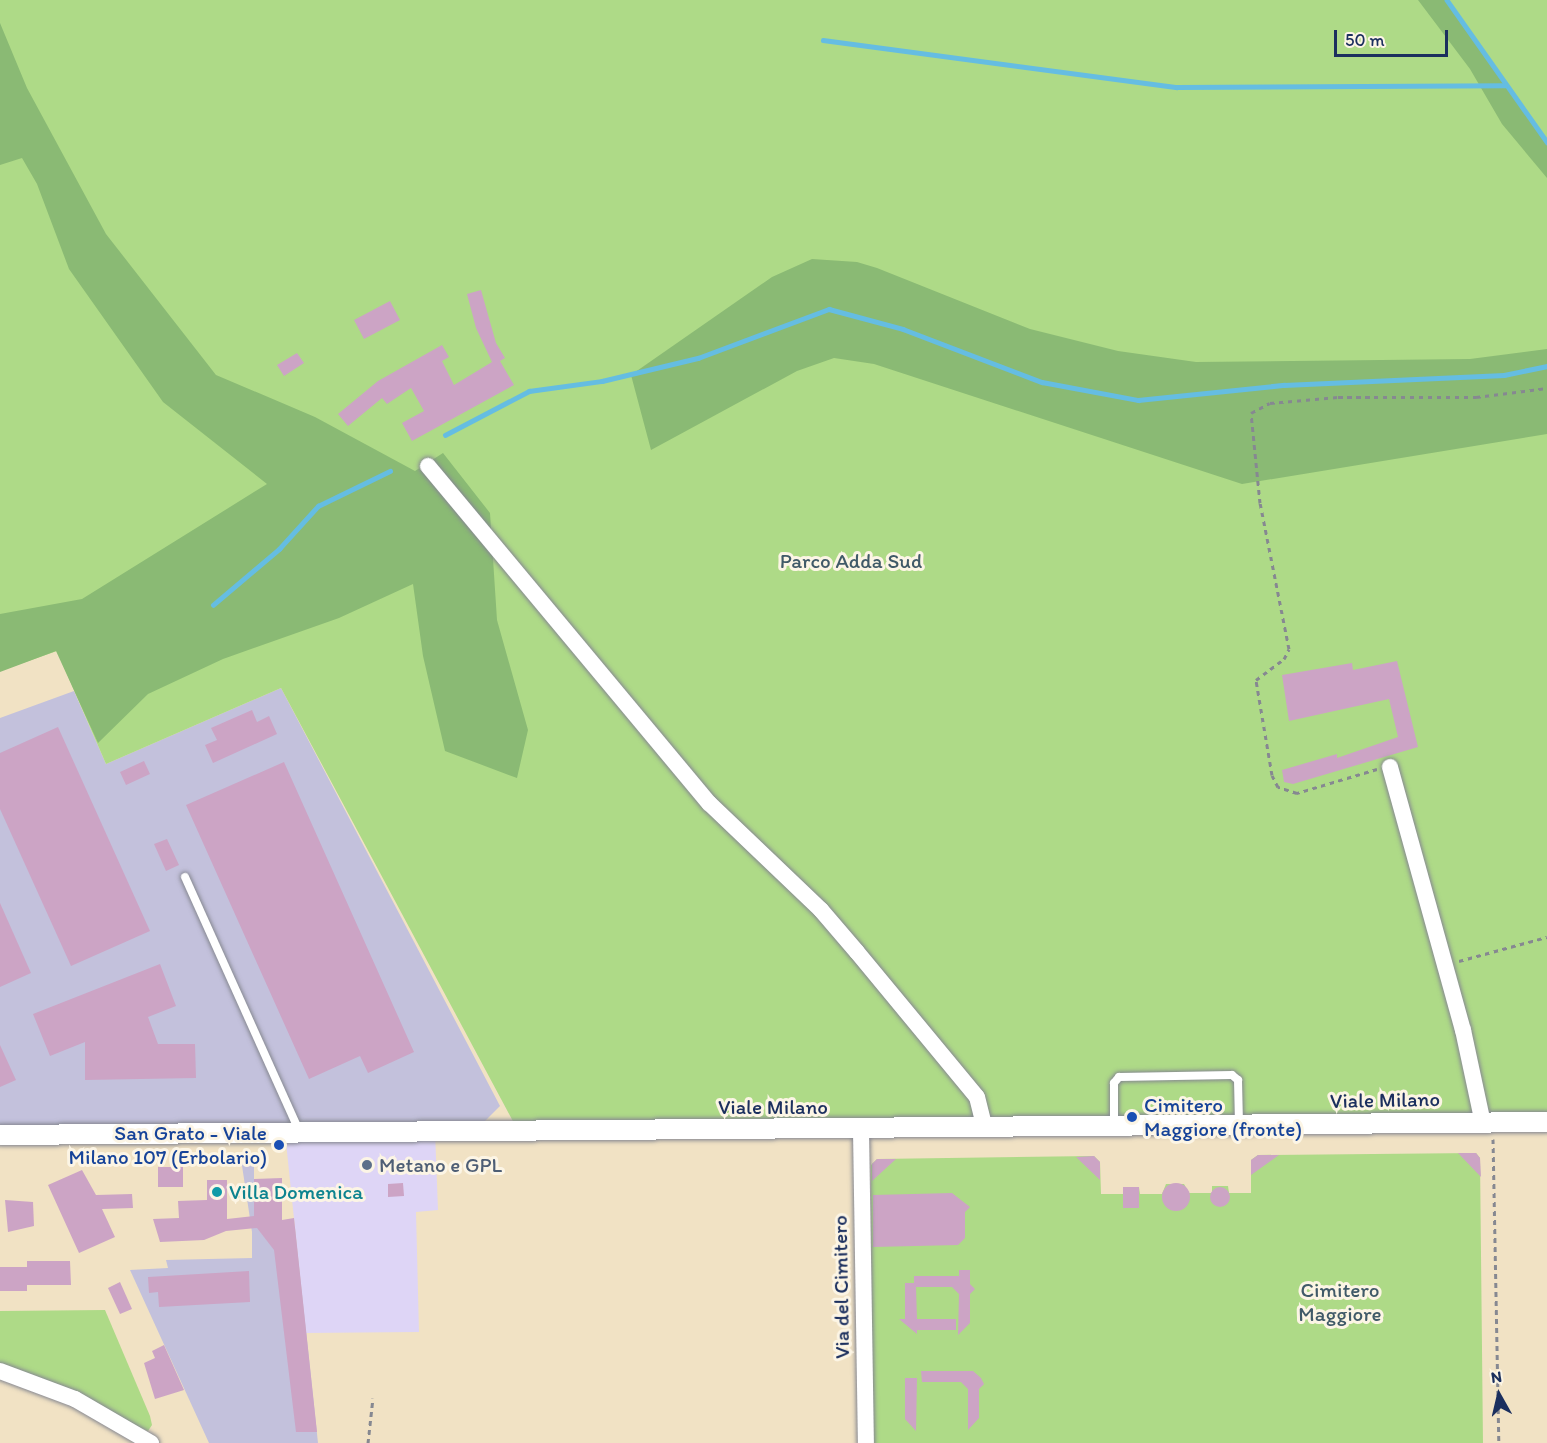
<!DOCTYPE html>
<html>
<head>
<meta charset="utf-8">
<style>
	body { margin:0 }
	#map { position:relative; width:1547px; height:1443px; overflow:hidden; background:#f1e2c4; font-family:Itim,sans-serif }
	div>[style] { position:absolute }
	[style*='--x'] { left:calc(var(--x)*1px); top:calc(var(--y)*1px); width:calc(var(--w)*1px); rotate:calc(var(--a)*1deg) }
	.built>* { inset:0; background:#ded5f6 }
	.industrial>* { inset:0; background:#c3c1dc }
	.green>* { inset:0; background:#aeda87 }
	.forest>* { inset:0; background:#8aba74 }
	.stream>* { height:4.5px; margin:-2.25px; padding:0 2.25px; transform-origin:2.25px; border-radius:2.25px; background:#65bde2 }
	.building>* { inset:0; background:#cca4c5 }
	.round { border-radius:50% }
	.path>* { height:3px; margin-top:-1.5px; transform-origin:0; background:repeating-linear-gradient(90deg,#868891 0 4.5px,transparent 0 9px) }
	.roads { filter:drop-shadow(0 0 2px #868891) drop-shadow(0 0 2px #868891) }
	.service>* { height:8px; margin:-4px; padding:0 4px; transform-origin:4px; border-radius:4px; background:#fff }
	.minor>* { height:16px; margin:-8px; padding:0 8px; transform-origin:8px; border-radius:8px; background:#fff }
	.tertiary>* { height:20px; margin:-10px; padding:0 10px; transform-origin:10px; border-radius:10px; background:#fff }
	.dots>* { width:16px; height:16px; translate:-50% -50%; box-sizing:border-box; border:3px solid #fcf5e5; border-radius:50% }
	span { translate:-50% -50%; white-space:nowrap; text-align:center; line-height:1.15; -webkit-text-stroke:6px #fcf5e5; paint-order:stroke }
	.park-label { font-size:21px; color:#405a68 }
	.street-label { font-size:21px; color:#1b2f5e }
	.transit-label { font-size:21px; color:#164399 }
	.left { translate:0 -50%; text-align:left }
	.right { translate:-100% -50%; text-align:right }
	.service-label { font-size:21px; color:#4e5e75 }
	.culture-label { font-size:21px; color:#0d838f }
	.north { position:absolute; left:1469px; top:1365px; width:60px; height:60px; -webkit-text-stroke:4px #fcf5e5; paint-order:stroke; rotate:352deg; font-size:16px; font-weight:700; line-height:24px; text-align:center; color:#1b2f5e }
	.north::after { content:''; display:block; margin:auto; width:21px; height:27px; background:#1b2f5e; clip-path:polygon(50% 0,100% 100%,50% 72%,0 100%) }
	.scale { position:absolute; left:1334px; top:30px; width:114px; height:27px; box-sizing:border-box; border:3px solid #1b2f5e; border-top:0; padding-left:8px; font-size:18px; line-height:21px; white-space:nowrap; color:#1b2f5e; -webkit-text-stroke:4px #fcf5e5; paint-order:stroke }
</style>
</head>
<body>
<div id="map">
	<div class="built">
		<i style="clip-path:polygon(435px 1131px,438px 1210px,416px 1212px,419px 1332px,306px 1333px,285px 1133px)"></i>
	</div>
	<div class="industrial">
		<i style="clip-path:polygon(281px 688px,500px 1106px,467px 1139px,0 1131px,0 718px,74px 691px,106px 764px)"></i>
		<i style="clip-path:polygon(241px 1159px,254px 1159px,254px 1201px,262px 1234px,295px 1229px,318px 1443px,209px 1443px,130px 1270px,168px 1268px,166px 1260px,252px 1258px,252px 1232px)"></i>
	</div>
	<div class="green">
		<i style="clip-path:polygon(0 0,1547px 0,1547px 1114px,515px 1125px,281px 688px,106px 764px,57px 651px,0 671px)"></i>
		<i style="clip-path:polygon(1476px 1153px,1480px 1158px,1483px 1443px,872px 1443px,871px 1165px,877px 1159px,1094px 1156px,1100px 1162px,1101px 1194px,1123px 1194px,1123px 1187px,1139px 1187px,1140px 1194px,1162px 1194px,1166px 1184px,1184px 1184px,1189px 1193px,1212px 1193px,1212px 1186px,1228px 1186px,1229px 1193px,1251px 1193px,1251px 1160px,1258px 1155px)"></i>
		<i style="clip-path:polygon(105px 1310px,150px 1416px,152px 1425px,148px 1431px,0 1365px,0 1311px)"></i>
	</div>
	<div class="forest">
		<i style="clip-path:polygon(1418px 0,1447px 0,1458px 13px,1547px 142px,1547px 178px,1502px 124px,1470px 69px)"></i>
		<i style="clip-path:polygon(0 23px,27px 88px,106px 234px,216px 375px,315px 417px,415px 471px,443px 453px,490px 513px,497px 620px,528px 730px,517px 778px,445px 751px,423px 656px,413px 584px,339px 618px,223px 659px,148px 694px,98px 743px,56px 651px,0 672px,0 614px,82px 599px,267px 484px,163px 402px,69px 269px,37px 184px,22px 158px,0 165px)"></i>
		<i style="clip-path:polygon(812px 259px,857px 262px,877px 268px,1030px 329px,1118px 351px,1196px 362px,1470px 359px,1547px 349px,1547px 434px,1242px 484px,874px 364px,834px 358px,797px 371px,651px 450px,631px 375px,772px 277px)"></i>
	</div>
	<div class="stream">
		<i style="--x:1447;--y:0;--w:174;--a:54.8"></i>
		<i style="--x:823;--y:40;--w:357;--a:7.6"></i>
		<i style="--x:1177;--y:87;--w:328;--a:-0.3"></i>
		<i style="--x:445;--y:435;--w:95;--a:-27.6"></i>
		<i style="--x:529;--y:391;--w:74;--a:-7.8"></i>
		<i style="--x:602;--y:381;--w:99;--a:-13.5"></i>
		<i style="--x:698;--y:358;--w:140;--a:-20.5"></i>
		<i style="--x:829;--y:309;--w:77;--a:15.1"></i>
		<i style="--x:903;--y:329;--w:149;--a:20.9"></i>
		<i style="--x:1042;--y:382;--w:98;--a:10.6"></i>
		<i style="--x:1138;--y:400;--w:147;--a:-5.9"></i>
		<i style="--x:1284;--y:385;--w:220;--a:-2.6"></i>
		<i style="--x:1504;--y:375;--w:44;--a:-11.8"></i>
		<i style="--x:213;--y:605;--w:87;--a:-40.3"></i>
		<i style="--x:279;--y:549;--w:58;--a:-47.8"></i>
		<i style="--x:318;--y:506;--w:80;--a:-25.9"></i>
	</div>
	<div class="building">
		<i style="clip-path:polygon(481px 290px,496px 343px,505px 358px,500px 361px,514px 385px,412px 441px,402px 423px,424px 411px,411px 388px,387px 404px,382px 398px,348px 426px,338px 414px,378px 381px,442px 345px,449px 357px,442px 361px,454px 385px,492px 362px,476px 328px,467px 294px)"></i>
		<i style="clip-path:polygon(390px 301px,400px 320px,364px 339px,354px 320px)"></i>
		<i style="clip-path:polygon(297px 353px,304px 363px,284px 376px,277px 365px)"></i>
		<i style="clip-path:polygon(1397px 661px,1418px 747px,1293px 784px,1284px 782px,1282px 770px,1337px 754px,1337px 758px,1398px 737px,1389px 699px,1289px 721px,1282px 675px,1352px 663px,1353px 670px)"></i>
		<i style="clip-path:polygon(252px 710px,257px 722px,269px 716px,277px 734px,213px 763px,205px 745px,217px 740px,211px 728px)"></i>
		<i style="clip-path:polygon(58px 727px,150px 931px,71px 966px,0 809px,0 753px)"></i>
		<i style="clip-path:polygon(144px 761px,150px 774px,126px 785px,120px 772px)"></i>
		<i style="clip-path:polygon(284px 762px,414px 1052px,368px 1073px,360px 1056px,309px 1079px,186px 805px)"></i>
		<i style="clip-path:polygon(167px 839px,179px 865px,166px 871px,154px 844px)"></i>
		<i style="clip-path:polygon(0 903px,31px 973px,0 987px)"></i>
		<i style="clip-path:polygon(160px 964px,176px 1006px,148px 1017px,158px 1044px,195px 1044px,196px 1078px,85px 1080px,85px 1042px,50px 1056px,33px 1014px)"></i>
		<i style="clip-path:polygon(0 1045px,16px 1080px,0 1087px)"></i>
		<i style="clip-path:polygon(1458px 1153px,1476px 1153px,1480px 1158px,1481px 1177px)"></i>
		<i style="clip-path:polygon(1258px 1155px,1279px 1155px,1251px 1175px,1251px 1160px)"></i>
		<i style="clip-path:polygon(1094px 1156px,1100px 1162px,1100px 1180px,1076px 1157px)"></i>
		<i style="clip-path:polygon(877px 1159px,896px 1159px,872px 1181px,872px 1164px)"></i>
		<i style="clip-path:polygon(158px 1167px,183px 1167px,183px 1187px,158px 1187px)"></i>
		<i style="clip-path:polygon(82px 1170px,96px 1195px,132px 1194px,133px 1208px,102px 1209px,115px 1237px,79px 1253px,48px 1185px)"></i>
		<i style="clip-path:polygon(282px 1178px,282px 1220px,294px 1218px,317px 1432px,296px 1432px,274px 1250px,257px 1228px,226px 1231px,204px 1240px,160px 1242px,153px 1219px,179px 1218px,178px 1201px,207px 1200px,207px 1180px,227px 1180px,227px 1219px,254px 1216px,254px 1179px)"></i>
		<i class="round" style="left:1162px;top:1183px;width:28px;height:28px"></i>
		<i style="clip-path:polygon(403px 1183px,404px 1196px,388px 1197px,388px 1184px)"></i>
		<i class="round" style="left:1210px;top:1187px;width:20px;height:20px"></i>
		<i style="clip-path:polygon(1123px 1187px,1139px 1187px,1139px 1208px,1123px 1208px)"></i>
		<i style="clip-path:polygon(952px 1193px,970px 1207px,965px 1212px,965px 1238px,958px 1245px,873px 1247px,873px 1195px)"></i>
		<i style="clip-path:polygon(5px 1200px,33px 1202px,34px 1226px,8px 1232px)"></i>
		<i style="clip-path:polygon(27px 1261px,70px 1261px,71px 1285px,27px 1285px,27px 1291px,0 1291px,0 1267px,27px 1267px)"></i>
		<i style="clip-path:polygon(959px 1270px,970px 1270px,970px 1284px,975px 1289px,970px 1294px,970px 1323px,958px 1335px,959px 1294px,952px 1287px,916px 1287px,917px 1319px,956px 1319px,956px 1330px,917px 1330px,917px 1334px,899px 1319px,905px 1319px,905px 1283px,914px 1283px,914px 1276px,959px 1276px)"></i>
		<i style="clip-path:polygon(249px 1271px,250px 1302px,159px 1307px,158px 1292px,149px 1293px,148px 1277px)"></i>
		<i style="clip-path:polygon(120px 1282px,132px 1309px,120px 1314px,108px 1288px)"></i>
		<i style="clip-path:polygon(164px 1345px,184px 1390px,155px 1399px,144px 1363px,155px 1358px,152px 1351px)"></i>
		<i style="clip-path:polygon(921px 1371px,973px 1371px,981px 1378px,984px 1384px,979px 1389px,979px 1418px,968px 1430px,968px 1389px,961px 1382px,922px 1382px)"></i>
		<i style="clip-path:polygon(905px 1378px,917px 1378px,916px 1431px,905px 1419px)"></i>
	</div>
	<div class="path">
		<i style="--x:1377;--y:769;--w:84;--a:163.3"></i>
		<i style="--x:1297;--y:793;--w:20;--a:-162"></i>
		<i style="--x:1278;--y:787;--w:13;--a:-117"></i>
		<i style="--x:1272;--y:775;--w:96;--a:-99.6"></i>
		<i style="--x:1256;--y:680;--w:35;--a:-37"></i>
		<i style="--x:1284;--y:659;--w:11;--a:-63"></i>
		<i style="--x:1289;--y:649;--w:149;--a:-101.2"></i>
		<i style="--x:1260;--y:503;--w:90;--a:-95.7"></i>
		<i style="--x:1251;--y:413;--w:21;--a:-28"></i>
		<i style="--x:1270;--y:403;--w:68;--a:-5"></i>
		<i style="--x:1338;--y:397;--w:138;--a:0"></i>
		<i style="--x:1476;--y:397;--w:72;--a:-7.2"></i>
		<i style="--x:1459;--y:961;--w:91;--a:-15.3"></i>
		<i style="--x:1493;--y:1139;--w:304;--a:88.9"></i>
		<i style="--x:368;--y:1443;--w:45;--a:-83.7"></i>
	</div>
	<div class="roads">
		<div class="service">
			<i style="--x:185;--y:877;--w:278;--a:65.8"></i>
			<i style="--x:1114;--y:1126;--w:43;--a:-90"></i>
			<i style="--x:1114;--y:1083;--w:8;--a:-50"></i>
			<i style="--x:1119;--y:1077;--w:113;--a:-1"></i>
			<i style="--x:1232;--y:1075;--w:8;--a:40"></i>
			<i style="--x:1238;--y:1080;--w:45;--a:88.7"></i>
		</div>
		<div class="minor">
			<i style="--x:428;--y:466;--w:439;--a:50.2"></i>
			<i style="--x:709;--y:803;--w:155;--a:43.7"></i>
			<i style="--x:821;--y:910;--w:55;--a:49.4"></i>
			<i style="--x:857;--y:952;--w:188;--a:50.4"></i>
			<i style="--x:977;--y:1097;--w:33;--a:76"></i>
			<i style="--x:1390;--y:767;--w:273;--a:74.5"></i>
			<i style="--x:1463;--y:1030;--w:95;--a:77.9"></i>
			<i style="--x:861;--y:1130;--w:313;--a:89.1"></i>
			<i style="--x:0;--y:1371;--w:80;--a:20.5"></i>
			<i style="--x:75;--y:1399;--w:88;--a:30.1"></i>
		</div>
		<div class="tertiary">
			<i style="--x:0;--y:1135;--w:1547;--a:-0.48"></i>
		</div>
	</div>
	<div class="dots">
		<i style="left:1132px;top:1117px;background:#1a4fb4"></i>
		<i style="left:279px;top:1145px;background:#1a4fb4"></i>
		<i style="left:367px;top:1165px;background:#5c6f8a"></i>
		<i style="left:217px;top:1192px;background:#0f9aa8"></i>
	</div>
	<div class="park-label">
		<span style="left:851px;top:561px">Parco Adda Sud</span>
		<span style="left:1340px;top:1302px">Cimitero<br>Maggiore</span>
	</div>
	<div class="street-label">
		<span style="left:1385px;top:1100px;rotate:-1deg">Viale Milano</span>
		<span style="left:773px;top:1107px">Viale Milano</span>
		<span style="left:841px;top:1287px;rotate:-91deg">Via del Cimitero</span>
	</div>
	<div class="transit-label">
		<span class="left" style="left:1144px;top:1117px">Cimitero<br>Maggiore (fronte)</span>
		<span class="right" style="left:267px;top:1145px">San Grato - Viale<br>Milano 107 (Erbolario)</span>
	</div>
	<div class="service-label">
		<span class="left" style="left:379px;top:1165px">Metano e GPL</span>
	</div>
	<div class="culture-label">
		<span class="left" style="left:229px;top:1192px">Villa Domenica</span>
	</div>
	<div class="north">N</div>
	<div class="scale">50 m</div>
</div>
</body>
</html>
